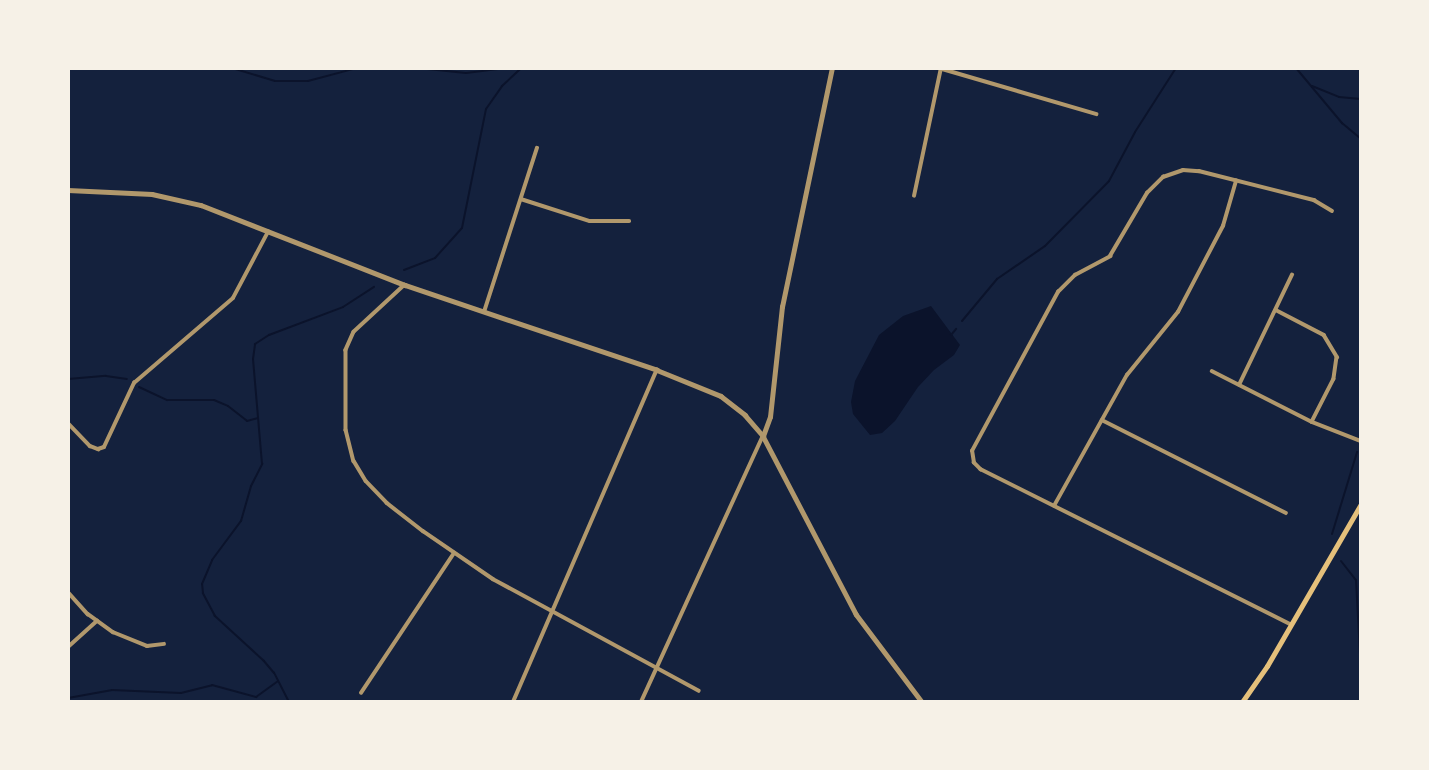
<!DOCTYPE html>
<html>
<head>
<meta charset="utf-8">
<style>
	body { margin:0 }
	#map { position:relative; width:1429px; height:770px; overflow:hidden; background:#14213d; font-family:"Golos Text",sans-serif }
	div>[style] { position:absolute }
	[style*='--x'] { left:calc(var(--x)*1px); top:calc(var(--y)*1px); width:calc(var(--w)*1px); rotate:calc(var(--a)*1deg) }
	.water>* { inset:0; background:#0b132b }
	.stream>* { height:2px; margin:-1px; padding:0 1px; transform-origin:1px; border-radius:1px; background:#0b132b }
	.minor>* { height:3.5px; margin:-1.75px; padding:0 1.75px; transform-origin:1.75px; border-radius:1.75px; background:#b1986c }
	.tertiary>* { height:4.5px; margin:-2.25px; padding:0 2.25px; transform-origin:2.25px; border-radius:2.25px; background:#b1986c }
	.primary>* { height:5px; margin:-2.5px; padding:0 2.5px; transform-origin:2.5px; border-radius:2.5px; background:#e5c07b }
	span { translate:-50% -50%; white-space:nowrap; text-align:center; line-height:1.15; -webkit-text-stroke:7px #f6f1e7; paint-order:stroke }
	.frame { position:absolute; inset:0; border:70px solid #f6f1e7; pointer-events:none }
</style>
</head>
<body>
<div id="map">
	<div class="water">
		<i style="clip-path:polygon(931px 306px,960px 345px,954px 355px,934px 370px,918px 387px,895px 421px,882px 433px,870px 435px,853px 414px,851px 402px,855px 381px,879px 335px,903px 316px)"></i>
	</div>
	<div class="stream">
		<i style="--x:232;--y:68;--w:45;--a:16.8"></i>
		<i style="--x:275;--y:81;--w:33;--a:0"></i>
		<i style="--x:308;--y:81;--w:51;--a:-14.9"></i>
		<i style="--x:418;--y:68;--w:48;--a:5.9"></i>
		<i style="--x:466;--y:73;--w:38;--a:-7"></i>
		<i style="--x:1296;--y:68;--w:72;--a:50.1"></i>
		<i style="--x:1342;--y:123;--w:25;--a:40"></i>
		<i style="--x:1312;--y:86;--w:29;--a:22"></i>
		<i style="--x:1339;--y:97;--w:22;--a:5"></i>
		<i style="--x:404;--y:270;--w:33;--a:-21"></i>
		<i style="--x:435;--y:258;--w:40;--a:-48"></i>
		<i style="--x:462;--y:228;--w:121;--a:-78.6"></i>
		<i style="--x:486;--y:109;--w:28;--a:-55"></i>
		<i style="--x:502;--y:86;--w:26;--a:-43"></i>
		<i style="--x:962;--y:321;--w:55;--a:-50.2"></i>
		<i style="--x:997;--y:279;--w:58;--a:-34.5"></i>
		<i style="--x:1045;--y:246;--w:91;--a:-45.4"></i>
		<i style="--x:1109;--y:181;--w:55;--a:-62"></i>
		<i style="--x:1135;--y:132;--w:76;--a:-57.4"></i>
		<i style="--x:951;--y:335;--w:8;--a:-50"></i>
		<i style="--x:68;--y:379;--w:38;--a:-5"></i>
		<i style="--x:106;--y:376;--w:21;--a:8"></i>
		<i style="--x:139;--y:387;--w:31;--a:25"></i>
		<i style="--x:167;--y:400;--w:47;--a:0"></i>
		<i style="--x:214;--y:400;--w:15;--a:23"></i>
		<i style="--x:228;--y:406;--w:24;--a:38"></i>
		<i style="--x:247;--y:421;--w:11;--a:-15"></i>
		<i style="--x:1332;--y:534;--w:86;--a:-73"></i>
		<i style="--x:1341;--y:561;--w:24;--a:52"></i>
		<i style="--x:1356;--y:580;--w:91;--a:86.9"></i>
		<i style="--x:68;--y:698;--w:45;--a:-10.3"></i>
		<i style="--x:112;--y:690;--w:69;--a:2.5"></i>
		<i style="--x:181;--y:693;--w:32;--a:-14"></i>
		<i style="--x:212;--y:685;--w:46;--a:15.3"></i>
		<i style="--x:256;--y:697;--w:26;--a:-36"></i>
		<i style="--x:289;--y:702;--w:33;--a:-117"></i>
		<i style="--x:274;--y:673;--w:16;--a:-130"></i>
		<i style="--x:264;--y:661;--w:67;--a:-137.4"></i>
		<i style="--x:215;--y:616;--w:26;--a:-118"></i>
		<i style="--x:203;--y:593;--w:9;--a:-96"></i>
		<i style="--x:202;--y:584;--w:26;--a:-67"></i>
		<i style="--x:212;--y:560;--w:49;--a:-53.4"></i>
		<i style="--x:241;--y:521;--w:36;--a:-74"></i>
		<i style="--x:251;--y:486;--w:25;--a:-63"></i>
		<i style="--x:262;--y:464;--w:105;--a:-94.9"></i>
		<i style="--x:253;--y:359;--w:15;--a:-82"></i>
		<i style="--x:255;--y:344;--w:17;--a:-33"></i>
		<i style="--x:269;--y:335;--w:79;--a:-20.7"></i>
		<i style="--x:343;--y:307;--w:37;--a:-33"></i>
	</div>
	<div class="minor">
		<i style="--x:939;--y:68;--w:164;--a:16.3"></i>
		<i style="--x:914;--y:196;--w:131;--a:-78.1"></i>
		<i style="--x:521;--y:199;--w:72;--a:17.7"></i>
		<i style="--x:590;--y:221;--w:39;--a:0"></i>
		<i style="--x:405;--y:285;--w:69;--a:137.3"></i>
		<i style="--x:354;--y:332;--w:20;--a:114"></i>
		<i style="--x:346;--y:350;--w:80;--a:90"></i>
		<i style="--x:346;--y:430;--w:32;--a:76"></i>
		<i style="--x:354;--y:461;--w:23;--a:59"></i>
		<i style="--x:366;--y:481;--w:30;--a:46"></i>
		<i style="--x:387;--y:503;--w:46;--a:37.9"></i>
		<i style="--x:423;--y:531;--w:85;--a:34.4"></i>
		<i style="--x:493;--y:579;--w:234;--a:28.5"></i>
		<i style="--x:1276;--y:310;--w:54;--a:27.5"></i>
		<i style="--x:1324;--y:335;--w:26;--a:59"></i>
		<i style="--x:1337;--y:357;--w:22;--a:98"></i>
		<i style="--x:1334;--y:379;--w:48;--a:117.1"></i>
		<i style="--x:484;--y:312;--w:172;--a:-72.1"></i>
		<i style="--x:1212;--y:371;--w:112;--a:27"></i>
		<i style="--x:1312;--y:422;--w:53;--a:21.2"></i>
		<i style="--x:1239;--y:385;--w:122;--a:-64.3"></i>
		<i style="--x:1102;--y:420;--w:206;--a:26.8"></i>
		<i style="--x:68;--y:423;--w:32;--a:46"></i>
		<i style="--x:90;--y:446;--w:9;--a:21"></i>
		<i style="--x:98;--y:449;--w:6;--a:-18"></i>
		<i style="--x:104;--y:447;--w:71;--a:-64.9"></i>
		<i style="--x:134;--y:383;--w:130;--a:-40.6"></i>
		<i style="--x:233;--y:298;--w:75;--a:-62.1"></i>
		<i style="--x:1054;--y:506;--w:150;--a:-60.9"></i>
		<i style="--x:1127;--y:375;--w:81;--a:-51"></i>
		<i style="--x:1178;--y:312;--w:97;--a:-62.4"></i>
		<i style="--x:1223;--y:226;--w:47;--a:-73.9"></i>
		<i style="--x:68;--y:592;--w:30;--a:48"></i>
		<i style="--x:88;--y:614;--w:31;--a:36"></i>
		<i style="--x:113;--y:632;--w:37;--a:22"></i>
		<i style="--x:147;--y:646;--w:17;--a:-7"></i>
		<i style="--x:1291;--y:625;--w:347;--a:-153.4"></i>
		<i style="--x:981;--y:470;--w:10;--a:-135"></i>
		<i style="--x:974;--y:463;--w:12;--a:-99"></i>
		<i style="--x:972;--y:451;--w:181;--a:-61.6"></i>
		<i style="--x:1058;--y:292;--w:24;--a:-45"></i>
		<i style="--x:1075;--y:275;--w:40;--a:-28"></i>
		<i style="--x:1110;--y:256;--w:73;--a:-59.6"></i>
		<i style="--x:1147;--y:193;--w:23;--a:-45"></i>
		<i style="--x:1163;--y:177;--w:21;--a:-19"></i>
		<i style="--x:1183;--y:170;--w:16;--a:4"></i>
		<i style="--x:1199;--y:171;--w:119;--a:14.2"></i>
		<i style="--x:1314;--y:200;--w:21;--a:31"></i>
		<i style="--x:68;--y:647;--w:39;--a:-42"></i>
		<i style="--x:361;--y:693;--w:168;--a:-56.4"></i>
		<i style="--x:513;--y:702;--w:362;--a:-66.6"></i>
		<i style="--x:641;--y:702;--w:293;--a:-65.4"></i>
	</div>
	<div class="tertiary">
		<i style="--x:68;--y:190;--w:84;--a:2.7"></i>
		<i style="--x:152;--y:194;--w:50;--a:12.7"></i>
		<i style="--x:201;--y:205;--w:219;--a:21.4"></i>
		<i style="--x:405;--y:285;--w:266;--a:18.6"></i>
		<i style="--x:657;--y:370;--w:69;--a:22.1"></i>
		<i style="--x:721;--y:396;--w:31;--a:38"></i>
		<i style="--x:745;--y:415;--w:28;--a:49"></i>
		<i style="--x:763;--y:436;--w:201;--a:62.4"></i>
		<i style="--x:856;--y:614;--w:110;--a:53.1"></i>
		<i style="--x:763;--y:436;--w:20;--a:-70"></i>
		<i style="--x:770;--y:417;--w:111;--a:-83.8"></i>
		<i style="--x:782;--y:307;--w:244;--a:-78.2"></i>
	</div>
	<div class="primary">
		<i style="--x:1242;--y:702;--w:44;--a:-55.2"></i>
		<i style="--x:1267;--y:666;--w:187;--a:-59.9"></i>
	</div>
	<div class="frame"></div>
</div>
</body>
</html>
